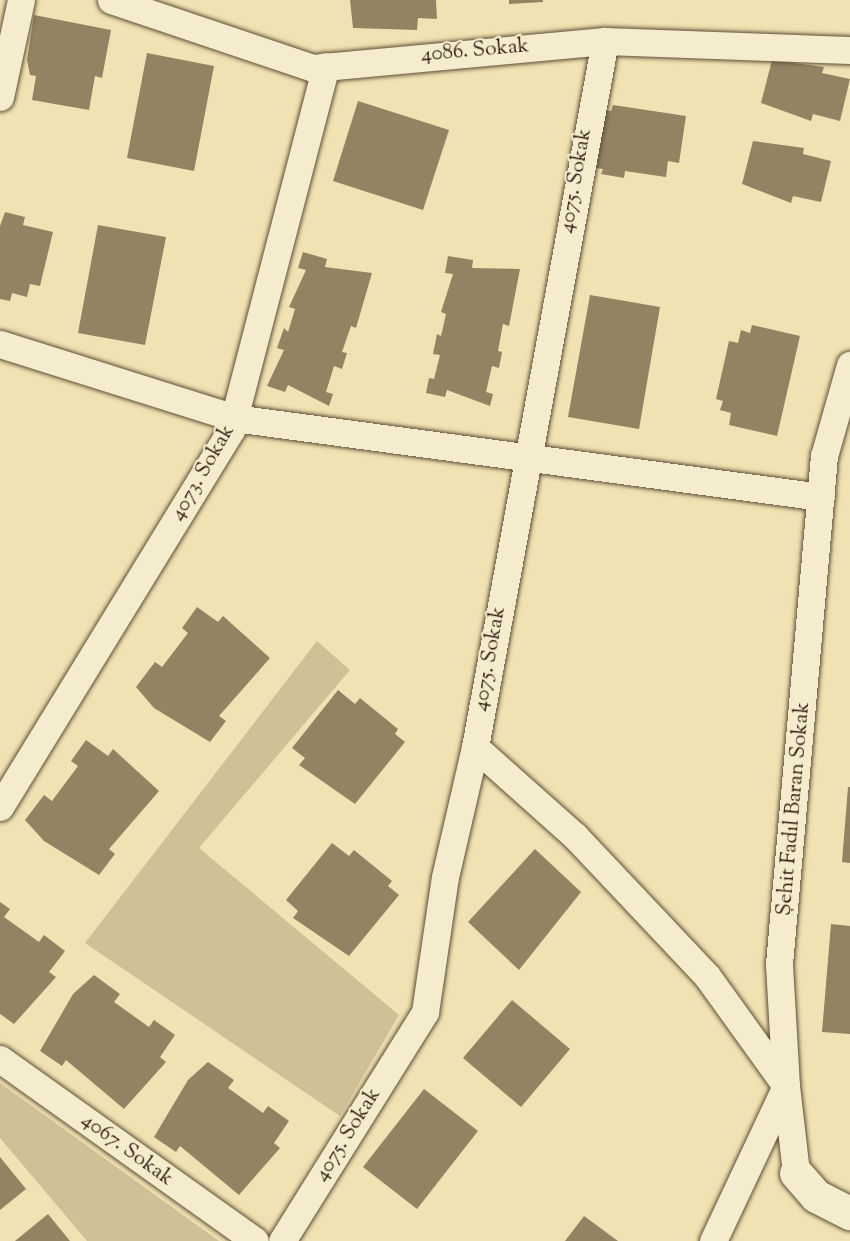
<!DOCTYPE html>
<html>
<head>
<meta charset="utf-8">
<style>
	body { margin:0 }
	#map { position:relative; width:850px; height:1241px; overflow:hidden; background:#f0e2b2; font-family:"Sorts Mill Goudy",serif }
	div>[style] { position:absolute }
	[style*='--x'] { left:calc(var(--x)*1px); top:calc(var(--y)*1px); width:calc(var(--w)*1px); rotate:calc(var(--a)*1deg) }
	.green>* { inset:0; background:#cfc096 }
	.building>* { inset:0; background:#928363 }
	.roads { filter:drop-shadow(0 0 2px #5d4e37) drop-shadow(0 0 2px #5d4e37) }
	.minor>* { height:27px; margin:-13.5px; padding:0 13.5px; transform-origin:13.5px; border-radius:13.5px; background:#f5eccd }
	.tertiary>* { height:33px; margin:-16.5px; padding:0 16.5px; transform-origin:16.5px; border-radius:16.5px; background:#f5eccd }
	span { translate:-50% -50%; white-space:nowrap; text-align:center; line-height:1.15; -webkit-text-stroke:4.5px #f5eccd; paint-order:stroke }
	.street-label { font-size:21px; color:#2c1c0e }
</style>
</head>
<body>
<div id="map">
	<div class="green">
		<i style="clip-path:polygon(317px 641px,350px 670px,199px 848px,399px 1015px,340px 1116px,85px 943px)"></i>
		<i style="clip-path:polygon(0 1083px,219px 1241px,87px 1241px,0 1138px)"></i>
	</div>
	<div class="building">
		<i style="clip-path:polygon(350px 0,436px 0,437px 19px,418px 18px,417px 30px,353px 28px)"></i>
		<i style="clip-path:polygon(509px 0,543px 0,543px 2px,509px 4px)"></i>
		<i style="clip-path:polygon(34px 15px,111px 30px,102px 78px,95px 76px,89px 110px,32px 100px,36px 76px,30px 75px,27px 60px)"></i>
		<i style="clip-path:polygon(147px 53px,214px 66px,194px 171px,127px 158px)"></i>
		<i style="clip-path:polygon(772px 60px,824px 67px,822px 73px,850px 79px,840px 121px,813px 114px,811px 121px,761px 103px)"></i>
		<i style="clip-path:polygon(358px 101px,449px 130px,423px 210px,333px 181px)"></i>
		<i style="clip-path:polygon(613px 105px,686px 116px,679px 163px,668px 161px,666px 177px,625px 171px,624px 178px,601px 174px,603px 169px,595px 168px,604px 110px,611px 111px)"></i>
		<i style="clip-path:polygon(753px 141px,804px 148px,803px 154px,831px 161px,821px 202px,793px 196px,791px 203px,742px 184px)"></i>
		<i style="clip-path:polygon(5px 212px,25px 217px,23px 225px,53px 232px,40px 286px,30px 284px,27px 297px,12px 293px,10px 301px,0 299px,0 226px)"></i>
		<i style="clip-path:polygon(98px 225px,166px 237px,145px 345px,78px 333px)"></i>
		<i style="clip-path:polygon(303px 252px,327px 259px,325px 267px,372px 273px,356px 328px,351px 326px,342px 352px,347px 353px,342px 369px,334px 366px,326px 392px,333px 394px,329px 406px,288px 385px,285px 392px,267px 386px,284px 350px,277px 348px,284px 328px,288px 332px,295px 309px,289px 307px,306px 270px,298px 268px)"></i>
		<i style="clip-path:polygon(448px 256px,473px 260px,472px 268px,520px 269px,509px 326px,503px 324px,498px 351px,502px 352px,499px 368px,492px 366px,486px 392px,493px 394px,490px 406px,447px 390px,445px 397px,426px 393px,429px 378px,434px 379px,440px 355px,433px 354px,437px 334px,441px 336px,446px 314px,441px 312px,453px 274px,445px 273px)"></i>
		<i style="clip-path:polygon(590px 295px,660px 307px,639px 429px,568px 417px)"></i>
		<i style="clip-path:polygon(752px 325px,800px 336px,777px 436px,729px 425px,731px 413px,720px 410px,723px 401px,716px 399px,729px 341px,738px 343px,741px 330px,750px 333px)"></i>
		<i style="clip-path:polygon(197px 607px,218px 622px,223px 616px,270px 658px,219px 716px,226px 721px,210px 742px,154px 708px,136px 687px,155px 662px,162px 667px,188px 633px,182px 628px)"></i>
		<i style="clip-path:polygon(338px 690px,355px 704px,360px 698px,398px 729px,395px 734px,405px 742px,355px 804px,299px 765px,305px 758px,292px 748px)"></i>
		<i style="clip-path:polygon(86px 740px,108px 756px,113px 749px,159px 791px,109px 849px,115px 854px,99px 875px,44px 841px,25px 820px,44px 795px,52px 801px,78px 766px,71px 761px)"></i>
		<i style="clip-path:polygon(848px 787px,850px 787px,850px 863px,842px 862px)"></i>
		<i style="clip-path:polygon(332px 843px,349px 856px,354px 850px,392px 881px,388px 886px,399px 895px,349px 956px,293px 918px,298px 911px,286px 900px)"></i>
		<i style="clip-path:polygon(535px 849px,581px 892px,519px 970px,468px 922px)"></i>
		<i style="clip-path:polygon(0 902px,10px 909px,4px 917px,39px 942px,44px 935px,65px 951px,49px 972px,56px 977px,14px 1024px,0 1014px)"></i>
		<i style="clip-path:polygon(831px 924px,850px 926px,850px 1034px,822px 1032px)"></i>
		<i style="clip-path:polygon(94px 975px,120px 994px,114px 1002px,149px 1027px,154px 1020px,175px 1035px,160px 1057px,166px 1062px,124px 1109px,66px 1060px,62px 1066px,40px 1051px,73px 994px)"></i>
		<i style="clip-path:polygon(512px 1000px,570px 1049px,521px 1107px,463px 1058px)"></i>
		<i style="clip-path:polygon(208px 1062px,234px 1080px,228px 1088px,263px 1113px,268px 1106px,289px 1121px,274px 1143px,280px 1148px,239px 1195px,180px 1146px,176px 1152px,154px 1137px,188px 1080px)"></i>
		<i style="clip-path:polygon(424px 1089px,478px 1131px,417px 1209px,363px 1167px)"></i>
		<i style="clip-path:polygon(0 1157px,26px 1189px,0 1210px)"></i>
		<i style="clip-path:polygon(48px 1214px,70px 1241px,15px 1241px)"></i>
		<i style="clip-path:polygon(584px 1216px,618px 1241px,565px 1241px)"></i>
	</div>
	<div class="roads">
		<div class="minor">
			<i style="--x:111;--y:0;--w:213;--a:18.6"></i>
			<i style="--x:313;--y:68;--w:293;--a:-5.3"></i>
			<i style="--x:605;--y:41;--w:245;--a:2.1"></i>
			<i style="--x:0;--y:97;--w:99;--a:-77.8"></i>
			<i style="--x:0;--y:344;--w:245;--a:17.5"></i>
			<i style="--x:234;--y:418;--w:592;--a:7.66"></i>
			<i style="--x:475;--y:747;--w:134;--a:41.7"></i>
			<i style="--x:575;--y:836;--w:192;--a:46.7"></i>
			<i style="--x:707;--y:976;--w:135;--a:54.3"></i>
			<i style="--x:786;--y:1086;--w:88;--a:83.4"></i>
			<i style="--x:0;--y:807;--w:442;--a:-58.5"></i>
			<i style="--x:231;--y:430;--w:376;--a:-75.4"></i>
			<i style="--x:0;--y:1059;--w:313;--a:35.5"></i>
			<i style="--x:282;--y:1241;--w:270;--a:-58"></i>
			<i style="--x:425;--y:1012;--w:136;--a:-81.6"></i>
			<i style="--x:445;--y:877;--w:133;--a:-77"></i>
			<i style="--x:475;--y:747;--w:718;--a:-79.57"></i>
			<i style="--x:713;--y:1241;--w:171;--a:-64.8"></i>
			<i style="--x:786;--y:1086;--w:122;--a:-93.3"></i>
			<i style="--x:779;--y:964;--w:510;--a:-84.94"></i>
			<i style="--x:824;--y:456;--w:95;--a:-74.1"></i>
		</div>
		<div class="tertiary">
			<i style="--x:796;--y:1173;--w:30;--a:49"></i>
			<i style="--x:816;--y:1196;--w:38;--a:27"></i>
		</div>
	</div>
	<div class="street-label">
		<span style="left:475px;top:51px;rotate:-5deg">4086. Sokak</span>
		<span style="left:576px;top:181px;rotate:-80deg">4075. Sokak</span>
		<span style="left:203px;top:473px;rotate:-60deg">4073. Sokak</span>
		<span style="left:490px;top:659px;rotate:-80deg">4075. Sokak</span>
		<span style="left:794px;top:809px;rotate:-85deg">Şehit Fadıl Baran Sokak</span>
		<span style="left:348px;top:1135px;rotate:-58deg">4075. Sokak</span>
		<span style="left:127px;top:1150px;rotate:36deg">4067. Sokak</span>
	</div>
</div>
</body>
</html>
